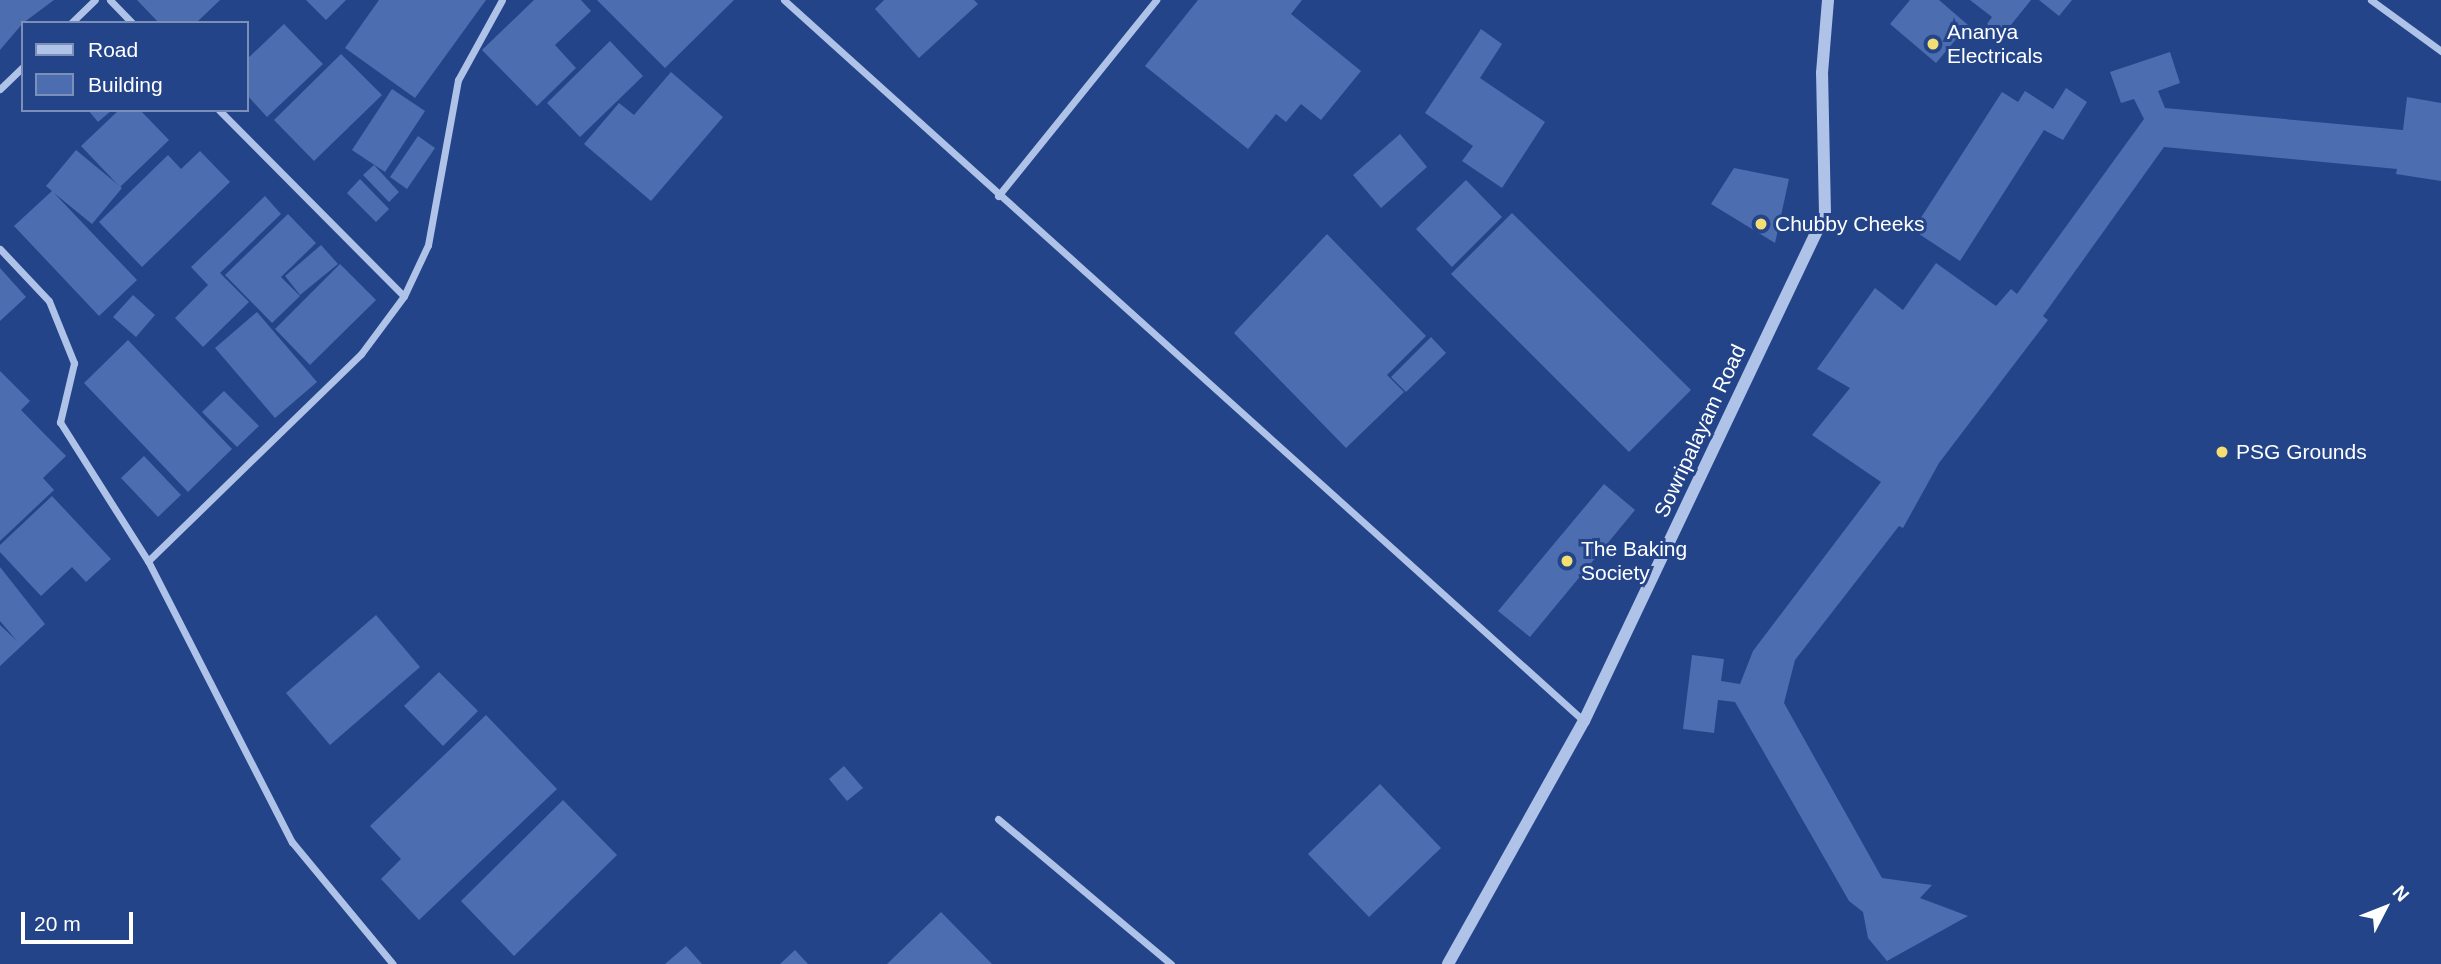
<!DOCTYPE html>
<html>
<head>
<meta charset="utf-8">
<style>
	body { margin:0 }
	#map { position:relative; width:2441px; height:964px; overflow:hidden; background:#234488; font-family:Helvetica,sans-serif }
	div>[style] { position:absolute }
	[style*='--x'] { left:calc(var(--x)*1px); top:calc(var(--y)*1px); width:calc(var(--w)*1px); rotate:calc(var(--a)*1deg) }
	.building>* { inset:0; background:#4c6eb0 }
	.minor>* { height:7px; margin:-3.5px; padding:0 3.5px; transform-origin:3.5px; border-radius:3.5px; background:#afc3e9 }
	.tertiary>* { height:12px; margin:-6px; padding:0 6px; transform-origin:6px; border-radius:6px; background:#afc3e9 }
	.dots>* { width:19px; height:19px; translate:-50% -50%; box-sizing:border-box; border:4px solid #234488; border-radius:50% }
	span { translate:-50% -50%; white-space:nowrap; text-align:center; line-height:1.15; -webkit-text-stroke:6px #234488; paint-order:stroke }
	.poi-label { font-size:21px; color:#fff }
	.left { translate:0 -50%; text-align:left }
	.street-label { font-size:21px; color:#fff }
	.legend { position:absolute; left:21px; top:21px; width:228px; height:91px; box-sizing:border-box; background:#234488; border:2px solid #7b8fb8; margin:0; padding:9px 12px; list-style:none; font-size:21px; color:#fff }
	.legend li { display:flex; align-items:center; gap:14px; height:35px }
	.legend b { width:35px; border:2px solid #7b8fb8 }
	.north { position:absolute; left:2350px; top:873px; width:70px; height:70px; -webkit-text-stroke:5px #234488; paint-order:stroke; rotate:48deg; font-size:19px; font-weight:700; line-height:28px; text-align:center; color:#fff }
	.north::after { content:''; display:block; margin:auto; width:24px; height:32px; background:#fff; clip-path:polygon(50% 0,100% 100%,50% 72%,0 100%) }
	.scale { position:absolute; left:21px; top:912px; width:112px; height:32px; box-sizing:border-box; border:4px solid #fff; border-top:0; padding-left:9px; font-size:21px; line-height:24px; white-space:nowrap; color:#fff; -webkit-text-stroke:5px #234488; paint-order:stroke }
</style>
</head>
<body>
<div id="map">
	<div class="building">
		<i style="clip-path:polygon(0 0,54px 0,23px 23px,0 50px)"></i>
		<i style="clip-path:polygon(137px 0,220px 0,196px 23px,159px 23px)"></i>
		<i style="clip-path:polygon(306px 0,346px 0,326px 20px)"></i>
		<i style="clip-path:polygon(379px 0,486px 0,415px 98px,345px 48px)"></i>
		<i style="clip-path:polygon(534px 0,581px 0,591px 11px,555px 45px,576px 68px,537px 106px,482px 50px)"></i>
		<i style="clip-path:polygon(597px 0,734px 0,665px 68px)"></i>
		<i style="clip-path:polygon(884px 0,974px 0,978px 4px,919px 58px,875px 9px)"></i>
		<i style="clip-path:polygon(1198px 0,1302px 0,1291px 14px,1361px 71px,1321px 120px,1301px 104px,1286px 122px,1276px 114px,1248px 149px,1145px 66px)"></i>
		<i style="clip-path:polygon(1910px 0,1939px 0,1968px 25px,1936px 63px,1890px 24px)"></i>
		<i style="clip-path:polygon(1970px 0,2031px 0,2002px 36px,1987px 24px,1992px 17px)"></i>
		<i style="clip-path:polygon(2039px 0,2072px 0,2059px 16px)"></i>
		<i style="clip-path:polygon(284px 24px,323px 64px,267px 117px,247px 95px,247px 59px)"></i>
		<i style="clip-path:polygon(1481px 29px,1502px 44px,1480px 78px,1545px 122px,1502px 188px,1462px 161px,1473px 146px,1425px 113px)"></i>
		<i style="clip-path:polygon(610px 41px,643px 76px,580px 137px,547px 103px)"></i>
		<i style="clip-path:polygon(2170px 52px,2180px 83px,2158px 91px,2165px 108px,2403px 130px,2407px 97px,2441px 103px,2441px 181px,2396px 174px,2397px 169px,2164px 147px,2043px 316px,2048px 320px,1939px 463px,1903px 528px,1899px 526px,1795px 660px,1784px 703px,1882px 878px,1932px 885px,1920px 898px,1968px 916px,1887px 961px,1868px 938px,1863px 912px,1849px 901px,1735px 702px,1718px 700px,1714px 733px,1683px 729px,1692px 655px,1724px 659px,1721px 681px,1740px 684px,1753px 651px,1881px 482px,1812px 435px,1850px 388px,1817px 369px,1875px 288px,1903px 310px,1936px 263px,1996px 306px,2011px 289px,2017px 294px,2144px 119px,2134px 99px,2121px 103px,2110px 72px)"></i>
		<i style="clip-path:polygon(341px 54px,382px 95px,314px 161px,274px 120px)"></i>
		<i style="clip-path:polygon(671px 72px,723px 117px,651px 201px,584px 144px,619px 103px,634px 115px)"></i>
		<i style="clip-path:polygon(2066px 88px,2087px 102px,2063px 140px,2044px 130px,1960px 261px,1913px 230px,2002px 92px,2018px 102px,2025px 91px,2053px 109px)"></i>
		<i style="clip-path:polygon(392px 89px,425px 111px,385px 172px,352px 150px)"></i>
		<i style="clip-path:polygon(88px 110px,112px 110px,98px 122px)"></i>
		<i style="clip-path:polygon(119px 110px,140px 110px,169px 140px,120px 187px,81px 146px)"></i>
		<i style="clip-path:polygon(1400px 134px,1427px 167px,1381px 208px,1353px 175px)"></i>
		<i style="clip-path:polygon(418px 136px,435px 148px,407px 189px,390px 177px)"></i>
		<i style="clip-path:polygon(76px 150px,122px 188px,92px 224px,54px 193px,137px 280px,99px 316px,14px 226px,52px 191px,46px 186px)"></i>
		<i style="clip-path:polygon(200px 151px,230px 182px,142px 267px,99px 222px,168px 155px,181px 169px)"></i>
		<i style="clip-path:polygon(374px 165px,399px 192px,389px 202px,363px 175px)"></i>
		<i style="clip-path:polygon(1734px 168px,1789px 179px,1775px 243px,1711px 204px)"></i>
		<i style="clip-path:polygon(360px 179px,389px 209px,376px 222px,347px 193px)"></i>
		<i style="clip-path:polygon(1466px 180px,1502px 217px,1452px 267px,1416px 229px)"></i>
		<i style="clip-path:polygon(265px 196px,281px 214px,220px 273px,249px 302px,203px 347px,175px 318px,208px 285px,191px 267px)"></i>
		<i style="clip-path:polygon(1512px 213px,1691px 390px,1629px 452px,1451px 274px)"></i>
		<i style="clip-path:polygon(288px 214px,316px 243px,281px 277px,300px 296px,272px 323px,225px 275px)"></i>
		<i style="clip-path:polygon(1327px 234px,1426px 336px,1387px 375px,1404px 392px,1346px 448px,1234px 333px)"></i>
		<i style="clip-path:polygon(321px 245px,338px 264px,300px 295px,285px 276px)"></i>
		<i style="clip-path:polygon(340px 264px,376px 300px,310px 365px,275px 329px)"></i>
		<i style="clip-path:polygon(0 268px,26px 297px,0 321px)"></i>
		<i style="clip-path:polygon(133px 295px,155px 315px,136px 337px,113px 317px)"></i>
		<i style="clip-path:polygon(257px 312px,317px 382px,275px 418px,215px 348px)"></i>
		<i style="clip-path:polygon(1431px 337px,1446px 353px,1406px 392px,1391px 377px)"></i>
		<i style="clip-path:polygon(128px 340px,232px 449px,188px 492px,84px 383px)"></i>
		<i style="clip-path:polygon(0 371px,30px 401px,21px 410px,66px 456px,43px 478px,54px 490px,0 541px)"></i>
		<i style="clip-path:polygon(224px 391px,259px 426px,237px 447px,202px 412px)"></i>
		<i style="clip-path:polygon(144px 456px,181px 495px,158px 517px,121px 478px)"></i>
		<i style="clip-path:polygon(1604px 484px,1635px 510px,1530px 637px,1498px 611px)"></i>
		<i style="clip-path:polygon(52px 496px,111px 559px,86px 582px,72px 567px,41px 596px,0 552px,0 545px)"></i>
		<i style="clip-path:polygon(0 567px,45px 624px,0 666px,0 625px,17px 641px,0 621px)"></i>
		<i style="clip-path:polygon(376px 615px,420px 667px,330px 745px,286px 693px)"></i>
		<i style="clip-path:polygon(439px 672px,478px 711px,443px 746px,404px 706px)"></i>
		<i style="clip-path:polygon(486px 715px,557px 789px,419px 920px,381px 879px,401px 859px,370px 826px)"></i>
		<i style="clip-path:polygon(844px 766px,863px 788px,847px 801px,829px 779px)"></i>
		<i style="clip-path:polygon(1380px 784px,1441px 848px,1369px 917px,1308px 854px)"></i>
		<i style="clip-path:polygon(563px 800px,617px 855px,514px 956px,461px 901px)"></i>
		<i style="clip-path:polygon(941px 912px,992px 964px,887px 964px)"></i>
		<i style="clip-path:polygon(686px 946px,702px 964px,665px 964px)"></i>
		<i style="clip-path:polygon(795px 950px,808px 964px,780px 964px)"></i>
	</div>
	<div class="minor">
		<i style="--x:110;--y:0;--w:32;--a:46"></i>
		<i style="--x:784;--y:0;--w:1077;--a:42.03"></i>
		<i style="--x:2371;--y:0;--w:87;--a:36.1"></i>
		<i style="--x:71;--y:23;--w:33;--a:-44"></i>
		<i style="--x:0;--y:89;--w:32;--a:-44"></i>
		<i style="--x:219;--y:110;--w:262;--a:45.2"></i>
		<i style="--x:404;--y:296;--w:56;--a:-64.8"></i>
		<i style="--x:428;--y:245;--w:168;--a:-79.7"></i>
		<i style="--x:458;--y:80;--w:91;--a:-61.2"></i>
		<i style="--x:998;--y:196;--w:252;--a:-51.1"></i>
		<i style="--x:0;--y:249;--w:71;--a:46.7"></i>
		<i style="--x:49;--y:301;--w:67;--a:68"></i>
		<i style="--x:74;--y:363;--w:61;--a:103.3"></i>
		<i style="--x:60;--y:422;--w:165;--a:57.7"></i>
		<i style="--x:148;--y:561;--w:316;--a:62.9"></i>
		<i style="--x:292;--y:842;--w:158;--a:50.4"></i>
		<i style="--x:148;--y:561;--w:297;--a:-44.2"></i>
		<i style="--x:361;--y:354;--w:72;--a:-53.4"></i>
		<i style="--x:998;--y:819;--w:226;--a:40"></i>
	</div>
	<div class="tertiary">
		<i style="--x:1448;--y:964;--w:278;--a:-60.8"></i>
		<i style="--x:1584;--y:721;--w:561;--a:-64.58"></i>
		<i style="--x:1825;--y:214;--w:141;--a:-91.2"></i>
		<i style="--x:1822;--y:73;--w:73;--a:-85.3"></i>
	</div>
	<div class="dots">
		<i style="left:1933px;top:44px;background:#f4dd72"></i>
		<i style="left:1761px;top:224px;background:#f4dd72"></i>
		<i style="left:2222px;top:452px;background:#f4dd72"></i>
		<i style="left:1567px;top:561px;background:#f4dd72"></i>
	</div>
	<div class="poi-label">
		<span class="left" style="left:1947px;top:44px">Ananya<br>Electricals</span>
		<span class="left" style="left:1775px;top:224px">Chubby Cheeks</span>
		<span class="left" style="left:2236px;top:452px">PSG Grounds</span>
		<span class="left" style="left:1581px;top:561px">The Baking<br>Society</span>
	</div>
	<div class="street-label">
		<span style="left:1700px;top:431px;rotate:-65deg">Sowripalayam Road</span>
	</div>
	<ul class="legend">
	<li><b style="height:9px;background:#afc3e9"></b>Road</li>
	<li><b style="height:19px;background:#4c6eb0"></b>Building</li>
	</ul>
	<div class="north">N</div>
	<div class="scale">20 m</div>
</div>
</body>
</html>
